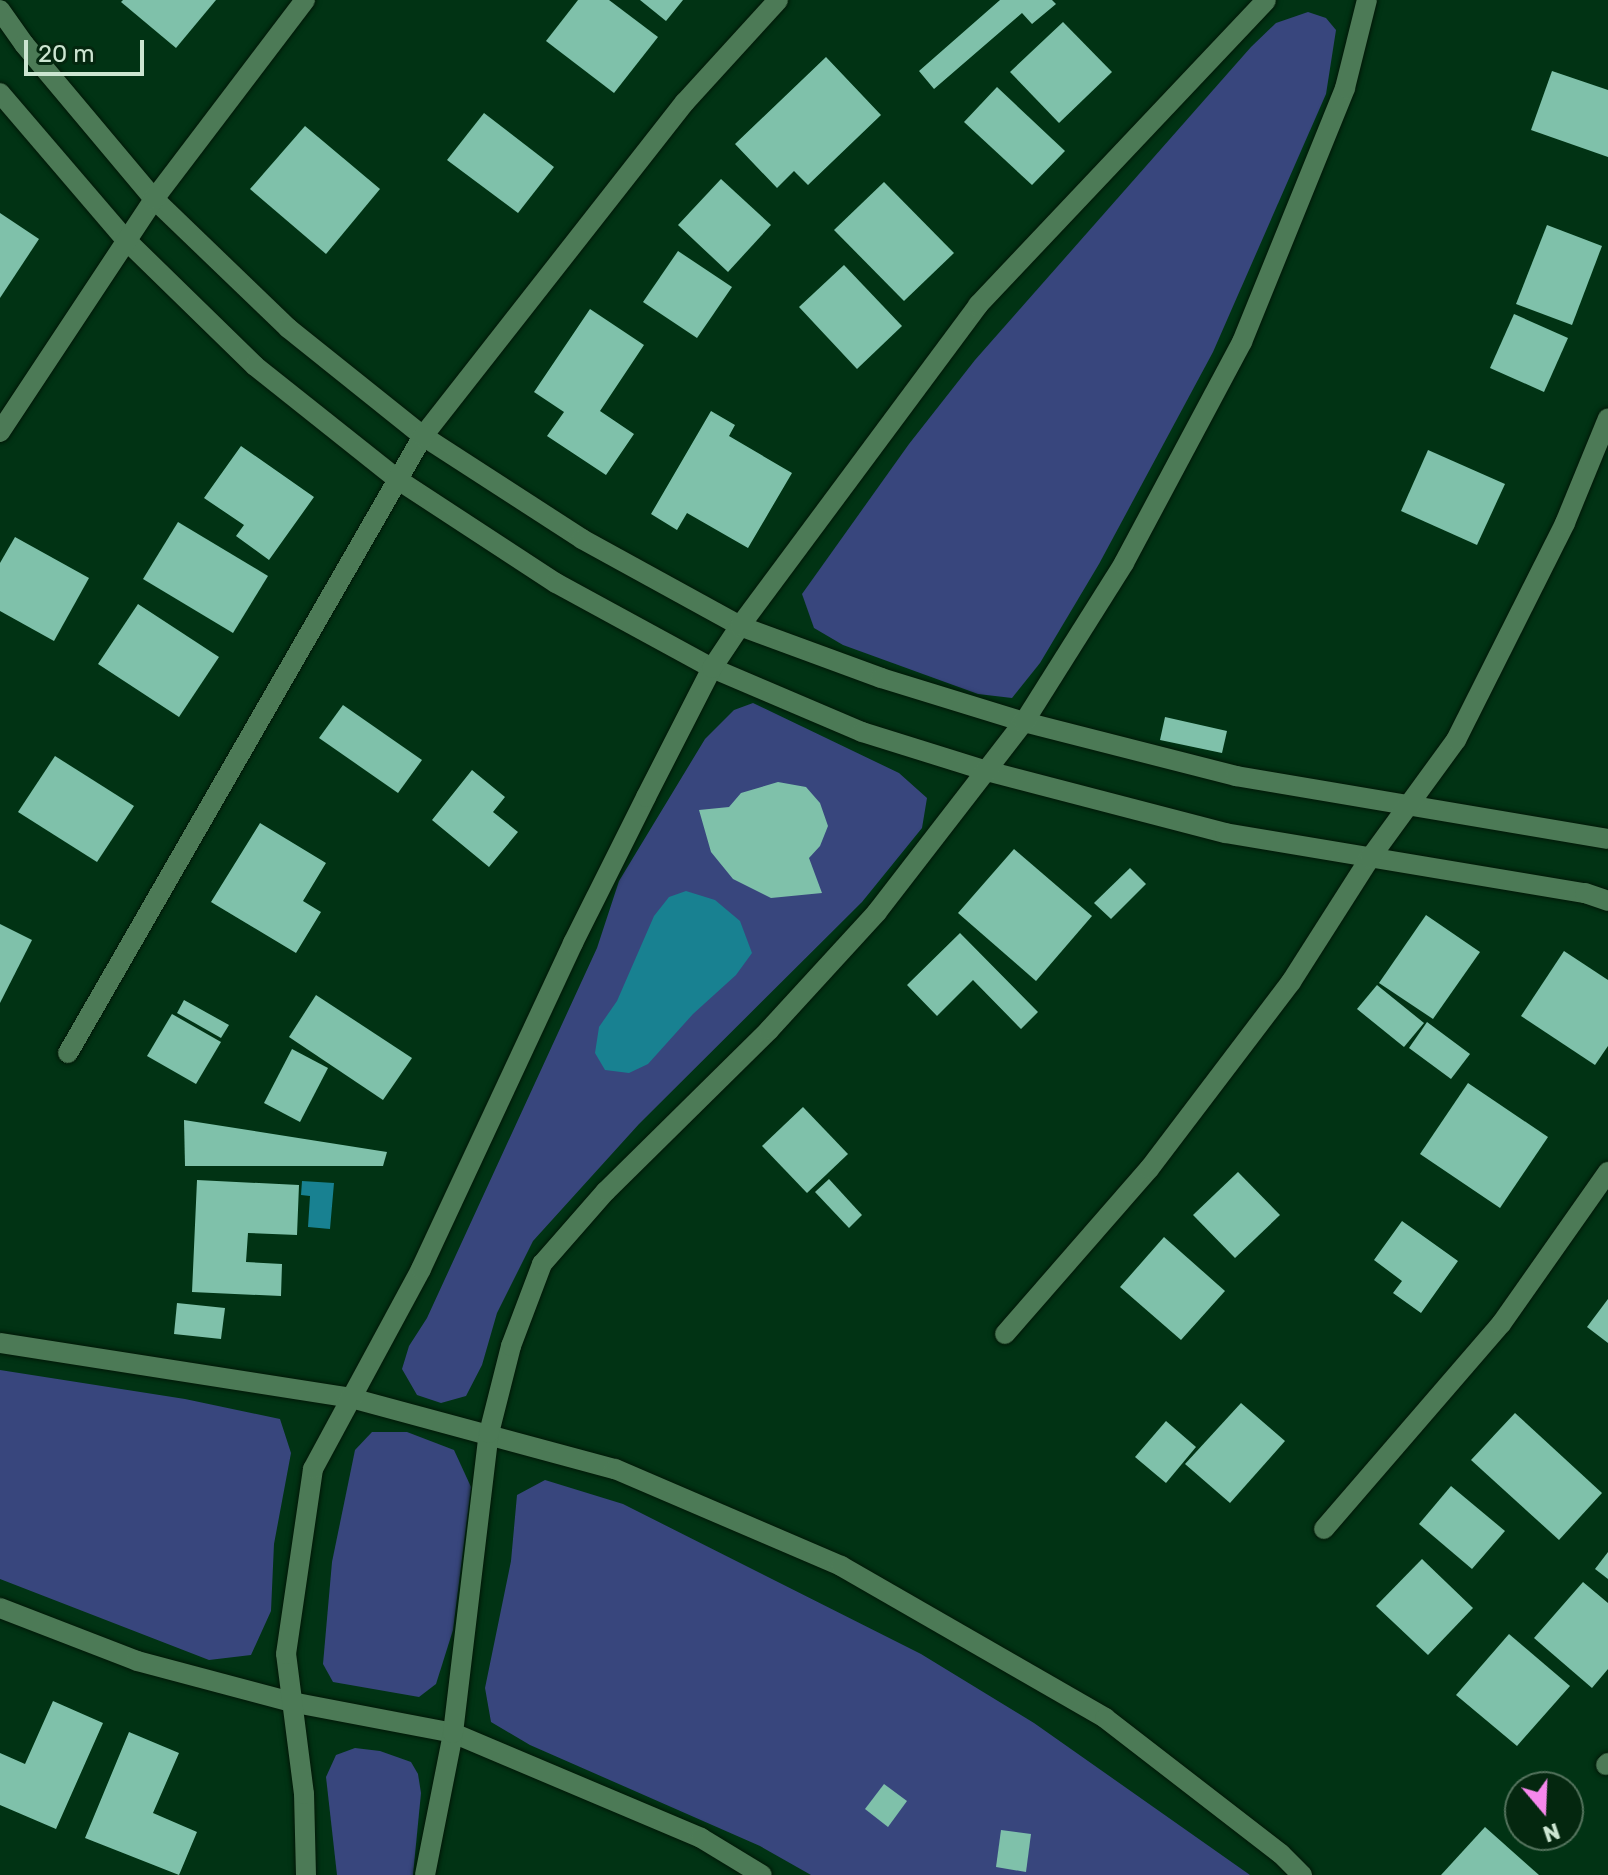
<!DOCTYPE html>
<html>
<head>
<meta charset="utf-8">
<style>
	body { margin:0 }
	#map { position:relative; width:1608px; height:1875px; overflow:hidden; background:#013314; font-family:Rubik,sans-serif }
	div>[style] { position:absolute }
	[style*='--x'] { left:calc(var(--x)*1px); top:calc(var(--y)*1px); width:calc(var(--w)*1px); rotate:calc(var(--a)*1deg) }
	.green>* { inset:0; background:#38467d }
	.water>* { inset:0; background:#188191 }
	.building>* { inset:0; background:#7fc1aa }
	.roads { filter:drop-shadow(0 0 2px #021707) drop-shadow(0 0 2px #021707) }
	.minor>* { height:20px; margin:-10px; padding:0 10px; transform-origin:10px; border-radius:10px; background:#4c7a56 }
	span { translate:-50% -50%; white-space:nowrap; text-align:center; line-height:1.15; -webkit-text-stroke:8px #04270f; paint-order:stroke }
	.north { position:absolute; left:1504px; top:1771px; width:80px; height:80px; box-sizing:border-box; background:#04270f; border:2px solid #54735d; border-radius:50%; rotate:161deg; font-size:22px; font-weight:700; line-height:32px; text-align:center; color:#cce5d1 }
	.north::after { content:''; display:block; margin:auto; width:28px; height:36px; background:#f688ec; clip-path:polygon(50% 0,100% 100%,50% 72%,0 100%) }
	.scale { position:absolute; left:24px; top:40px; width:120px; height:36px; box-sizing:border-box; border:4px solid #cce5d1; border-top:0; padding-left:10px; font-size:24px; line-height:28px; white-space:nowrap; color:#cce5d1; -webkit-text-stroke:6px #04270f; paint-order:stroke }
</style>
</head>
<body>
<div id="map">
	<div class="green">
		<i style="clip-path:polygon(1308px 12px,1326px 18px,1336px 30px,1326px 94px,1213px 352px,1099px 564px,1040px 663px,1012px 698px,978px 694px,843px 645px,814px 628px,802px 594px,909px 444px,975px 360px,1251px 47px,1276px 23px)"></i>
		<i style="clip-path:polygon(753px 703px,899px 773px,927px 798px,922px 828px,862px 902px,639px 1124px,533px 1241px,497px 1313px,482px 1365px,466px 1396px,441px 1403px,417px 1395px,402px 1369px,409px 1346px,427px 1318px,597px 948px,619px 881px,705px 739px,734px 710px)"></i>
		<i style="clip-path:polygon(0 1370px,185px 1399px,280px 1419px,291px 1453px,274px 1544px,271px 1611px,251px 1655px,209px 1660px,0 1579px)"></i>
		<i style="clip-path:polygon(372px 1432px,407px 1432px,454px 1450px,471px 1487px,453px 1630px,436px 1684px,419px 1697px,333px 1682px,323px 1664px,332px 1562px,355px 1450px)"></i>
		<i style="clip-path:polygon(545px 1480px,623px 1504px,921px 1654px,1034px 1723px,1250px 1875px,811px 1875px,760px 1846px,530px 1745px,491px 1722px,485px 1688px,511px 1561px,517px 1495px)"></i>
		<i style="clip-path:polygon(355px 1748px,380px 1751px,411px 1762px,418px 1774px,421px 1793px,413px 1875px,337px 1875px,326px 1777px,336px 1755px)"></i>
	</div>
	<div class="water">
		<i style="clip-path:polygon(686px 891px,715px 900px,740px 921px,752px 953px,736px 975px,693px 1014px,648px 1064px,629px 1073px,605px 1070px,595px 1053px,599px 1027px,617px 1001px,654px 916px,669px 897px)"></i>
		<i style="clip-path:polygon(302px 1181px,334px 1183px,330px 1229px,308px 1227px,310px 1196px,301px 1195px)"></i>
	</div>
	<div class="building">
		<i style="clip-path:polygon(123px 0,216px 0,176px 48px,121px 2px)"></i>
		<i style="clip-path:polygon(578px 0,609px 0,658px 37px,614px 93px,546px 41px)"></i>
		<i style="clip-path:polygon(640px 0,683px 0,666px 21px)"></i>
		<i style="clip-path:polygon(1000px 0,1052px 0,1056px 4px,1032px 24px,1022px 13px,934px 89px,919px 71px)"></i>
		<i style="clip-path:polygon(1063px 22px,1112px 72px,1059px 123px,1010px 72px)"></i>
		<i style="clip-path:polygon(826px 57px,881px 115px,808px 185px,794px 171px,777px 188px,735px 144px)"></i>
		<i style="clip-path:polygon(1552px 71px,1608px 90px,1608px 157px,1531px 130px)"></i>
		<i style="clip-path:polygon(997px 87px,1065px 151px,1032px 185px,964px 122px)"></i>
		<i style="clip-path:polygon(484px 113px,554px 167px,518px 213px,447px 160px)"></i>
		<i style="clip-path:polygon(305px 126px,380px 189px,326px 254px,250px 189px)"></i>
		<i style="clip-path:polygon(721px 179px,771px 225px,728px 272px,678px 225px)"></i>
		<i style="clip-path:polygon(884px 182px,954px 253px,904px 301px,834px 230px)"></i>
		<i style="clip-path:polygon(0 213px,39px 239px,0 298px)"></i>
		<i style="clip-path:polygon(1547px 225px,1602px 246px,1572px 325px,1516px 304px)"></i>
		<i style="clip-path:polygon(678px 251px,732px 287px,697px 338px,643px 302px)"></i>
		<i style="clip-path:polygon(844px 265px,902px 326px,857px 369px,799px 307px)"></i>
		<i style="clip-path:polygon(590px 309px,644px 345px,600px 411px,634px 434px,606px 475px,547px 436px,564px 412px,534px 392px)"></i>
		<i style="clip-path:polygon(1514px 314px,1568px 338px,1544px 392px,1490px 368px)"></i>
		<i style="clip-path:polygon(711px 411px,735px 425px,729px 436px,792px 473px,748px 548px,687px 513px,677px 530px,651px 514px)"></i>
		<i style="clip-path:polygon(241px 446px,314px 497px,269px 560px,236px 536px,244px 525px,204px 498px)"></i>
		<i style="clip-path:polygon(1428px 450px,1505px 484px,1477px 545px,1401px 511px)"></i>
		<i style="clip-path:polygon(178px 522px,268px 576px,233px 633px,143px 579px)"></i>
		<i style="clip-path:polygon(15px 537px,89px 578px,54px 641px,0 611px,0 563px)"></i>
		<i style="clip-path:polygon(138px 604px,219px 657px,179px 717px,98px 664px)"></i>
		<i style="clip-path:polygon(343px 705px,422px 760px,398px 793px,319px 738px)"></i>
		<i style="clip-path:polygon(1165px 717px,1227px 731px,1222px 753px,1160px 740px)"></i>
		<i style="clip-path:polygon(55px 756px,134px 806px,97px 862px,18px 812px)"></i>
		<i style="clip-path:polygon(472px 770px,505px 797px,493px 812px,518px 832px,489px 867px,432px 820px)"></i>
		<i style="clip-path:polygon(778px 782px,806px 787px,820px 803px,828px 826px,820px 846px,809px 858px,822px 893px,771px 898px,733px 879px,711px 852px,699px 810px,729px 807px,741px 793px)"></i>
		<i style="clip-path:polygon(260px 823px,326px 863px,303px 901px,321px 912px,296px 953px,211px 902px)"></i>
		<i style="clip-path:polygon(1014px 849px,1092px 916px,1036px 981px,958px 913px)"></i>
		<i style="clip-path:polygon(1130px 868px,1146px 884px,1111px 919px,1094px 903px)"></i>
		<i style="clip-path:polygon(1426px 915px,1480px 952px,1433px 1019px,1379px 983px)"></i>
		<i style="clip-path:polygon(0 924px,32px 940px,0 1003px)"></i>
		<i style="clip-path:polygon(960px 933px,1038px 1012px,1021px 1029px,973px 980px,937px 1016px,907px 985px)"></i>
		<i style="clip-path:polygon(1564px 951px,1608px 980px,1608px 1046px,1595px 1065px,1521px 1016px)"></i>
		<i style="clip-path:polygon(1377px 985px,1424px 1023px,1404px 1047px,1357px 1009px)"></i>
		<i style="clip-path:polygon(316px 995px,412px 1058px,383px 1100px,289px 1037px)"></i>
		<i style="clip-path:polygon(184px 1000px,229px 1025px,221px 1038px,177px 1013px)"></i>
		<i style="clip-path:polygon(172px 1014px,221px 1042px,196px 1084px,147px 1056px)"></i>
		<i style="clip-path:polygon(1427px 1022px,1470px 1054px,1451px 1079px,1409px 1048px)"></i>
		<i style="clip-path:polygon(292px 1049px,328px 1068px,300px 1122px,264px 1103px)"></i>
		<i style="clip-path:polygon(1468px 1083px,1548px 1137px,1500px 1208px,1420px 1154px)"></i>
		<i style="clip-path:polygon(803px 1107px,848px 1154px,807px 1193px,762px 1146px)"></i>
		<i style="clip-path:polygon(184px 1120px,387px 1152px,383px 1166px,185px 1166px)"></i>
		<i style="clip-path:polygon(1238px 1172px,1280px 1215px,1235px 1258px,1193px 1215px)"></i>
		<i style="clip-path:polygon(829px 1179px,862px 1215px,849px 1228px,815px 1192px)"></i>
		<i style="clip-path:polygon(197px 1180px,299px 1185px,297px 1235px,248px 1233px,246px 1262px,282px 1264px,281px 1296px,192px 1292px)"></i>
		<i style="clip-path:polygon(1402px 1221px,1458px 1261px,1421px 1313px,1393px 1293px,1402px 1281px,1374px 1260px)"></i>
		<i style="clip-path:polygon(1164px 1237px,1225px 1291px,1181px 1340px,1120px 1287px)"></i>
		<i style="clip-path:polygon(1608px 1299px,1608px 1343px,1587px 1327px)"></i>
		<i style="clip-path:polygon(177px 1303px,225px 1308px,221px 1339px,174px 1334px)"></i>
		<i style="clip-path:polygon(1241px 1403px,1285px 1441px,1230px 1503px,1185px 1464px)"></i>
		<i style="clip-path:polygon(1515px 1413px,1602px 1493px,1559px 1540px,1471px 1460px)"></i>
		<i style="clip-path:polygon(1166px 1421px,1196px 1447px,1166px 1483px,1135px 1457px)"></i>
		<i style="clip-path:polygon(1451px 1486px,1505px 1531px,1472px 1569px,1419px 1524px)"></i>
		<i style="clip-path:polygon(1608px 1552px,1608px 1579px,1595px 1569px)"></i>
		<i style="clip-path:polygon(1422px 1559px,1473px 1608px,1428px 1655px,1376px 1606px)"></i>
		<i style="clip-path:polygon(1583px 1582px,1608px 1603px,1608px 1669px,1592px 1688px,1534px 1638px)"></i>
		<i style="clip-path:polygon(1509px 1634px,1570px 1686px,1517px 1746px,1456px 1695px)"></i>
		<i style="clip-path:polygon(53px 1701px,103px 1723px,56px 1829px,0 1805px,0 1753px,25px 1764px)"></i>
		<i style="clip-path:polygon(129px 1732px,179px 1753px,153px 1813px,197px 1832px,179px 1875px,85px 1838px)"></i>
		<i style="clip-path:polygon(884px 1784px,907px 1801px,888px 1827px,865px 1809px)"></i>
		<i style="clip-path:polygon(1485px 1827px,1539px 1875px,1441px 1875px)"></i>
		<i style="clip-path:polygon(1001px 1830px,1031px 1834px,1026px 1872px,996px 1867px)"></i>
	</div>
	<div class="roads">
		<div class="minor">
			<i style="--x:0;--y:10;--w:42;--a:54.8"></i>
			<i style="--x:24;--y:44;--w:202;--a:50"></i>
			<i style="--x:154;--y:199;--w:186;--a:43.9"></i>
			<i style="--x:288;--y:328;--w:173;--a:38.7"></i>
			<i style="--x:423;--y:436;--w:189;--a:32.9"></i>
			<i style="--x:582;--y:539;--w:180;--a:28.8"></i>
			<i style="--x:740;--y:626;--w:150;--a:20.2"></i>
			<i style="--x:881;--y:678;--w:150;--a:17.1"></i>
			<i style="--x:1024;--y:722;--w:219;--a:14.3"></i>
			<i style="--x:1236;--y:776;--w:377;--a:9.6"></i>
			<i style="--x:0;--y:93;--w:195;--a:49.4"></i>
			<i style="--x:127;--y:241;--w:179;--a:44.3"></i>
			<i style="--x:255;--y:366;--w:181;--a:38.5"></i>
			<i style="--x:397;--y:479;--w:190;--a:33.2"></i>
			<i style="--x:556;--y:583;--w:178;--a:28.6"></i>
			<i style="--x:712;--y:668;--w:163;--a:23.1"></i>
			<i style="--x:862;--y:732;--w:131;--a:17.3"></i>
			<i style="--x:987;--y:771;--w:246;--a:14.6"></i>
			<i style="--x:1225;--y:833;--w:365;--a:9.5"></i>
			<i style="--x:1585;--y:893;--w:24;--a:19"></i>
			<i style="--x:0;--y:432;--w:279;--a:-56.5"></i>
			<i style="--x:154;--y:199;--w:250;--a:-52.8"></i>
			<i style="--x:68;--y:1053;--w:712;--a:-60.09"></i>
			<i style="--x:423;--y:436;--w:424;--a:-51.9"></i>
			<i style="--x:685;--y:102;--w:138;--a:-47.6"></i>
			<i style="--x:1005;--y:1334;--w:219;--a:-48.9"></i>
			<i style="--x:1149;--y:1169;--w:235;--a:-52.8"></i>
			<i style="--x:1291;--y:982;--w:147;--a:-57.5"></i>
			<i style="--x:1370;--y:858;--w:146;--a:-53.9"></i>
			<i style="--x:1456;--y:740;--w:243;--a:-63.3"></i>
			<i style="--x:1565;--y:523;--w:113;--a:-67.7"></i>
			<i style="--x:0;--y:1343;--w:355;--a:8.9"></i>
			<i style="--x:351;--y:1398;--w:273;--a:15.1"></i>
			<i style="--x:615;--y:1469;--w:246;--a:23.2"></i>
			<i style="--x:841;--y:1566;--w:305;--a:29.9"></i>
			<i style="--x:1105;--y:1718;--w:222;--a:37.7"></i>
			<i style="--x:1281;--y:1854;--w:30;--a:45"></i>
			<i style="--x:1324;--y:1529;--w:271;--a:-49.2"></i>
			<i style="--x:1501;--y:1324;--w:186;--a:-54.9"></i>
			<i style="--x:0;--y:1608;--w:147;--a:21.1"></i>
			<i style="--x:137;--y:1661;--w:159;--a:14.9"></i>
			<i style="--x:291;--y:1702;--w:165;--a:10.8"></i>
			<i style="--x:453;--y:1733;--w:269;--a:22.9"></i>
			<i style="--x:701;--y:1838;--w:71;--a:31.2"></i>
			<i style="--x:1606;--y:1765;--w:3;--a:-45"></i>
			<i style="--x:306;--y:1875;--w:81;--a:-91.4"></i>
			<i style="--x:304;--y:1794;--w:141;--a:-97.3"></i>
			<i style="--x:286;--y:1654;--w:187;--a:-81.7"></i>
			<i style="--x:313;--y:1469;--w:227;--a:-61.6"></i>
			<i style="--x:421;--y:1269;--w:360;--a:-65"></i>
			<i style="--x:573;--y:943;--w:163;--a:-63.4"></i>
			<i style="--x:646;--y:797;--w:145;--a:-62.9"></i>
			<i style="--x:712;--y:668;--w:50;--a:-56.3"></i>
			<i style="--x:740;--y:626;--w:400;--a:-53.4"></i>
			<i style="--x:978;--y:305;--w:419;--a:-46.6"></i>
			<i style="--x:425;--y:1875;--w:145;--a:-78.8"></i>
			<i style="--x:453;--y:1733;--w:302;--a:-83.2"></i>
			<i style="--x:489;--y:1433;--w:90;--a:-75.8"></i>
			<i style="--x:511;--y:1346;--w:88;--a:-69.3"></i>
			<i style="--x:542;--y:1264;--w:97;--a:-48.8"></i>
			<i style="--x:606;--y:1191;--w:229;--a:-44.6"></i>
			<i style="--x:769;--y:1030;--w:160;--a:-47.5"></i>
			<i style="--x:877;--y:912;--w:240;--a:-52.3"></i>
			<i style="--x:1024;--y:722;--w:188;--a:-57.8"></i>
			<i style="--x:1124;--y:563;--w:251;--a:-61.9"></i>
			<i style="--x:1242;--y:342;--w:274;--a:-67.9"></i>
			<i style="--x:1345;--y:88;--w:91;--a:-76"></i>
		</div>
	</div>
	<div class="north">N</div>
	<div class="scale">20 m</div>
</div>
</body>
</html>
